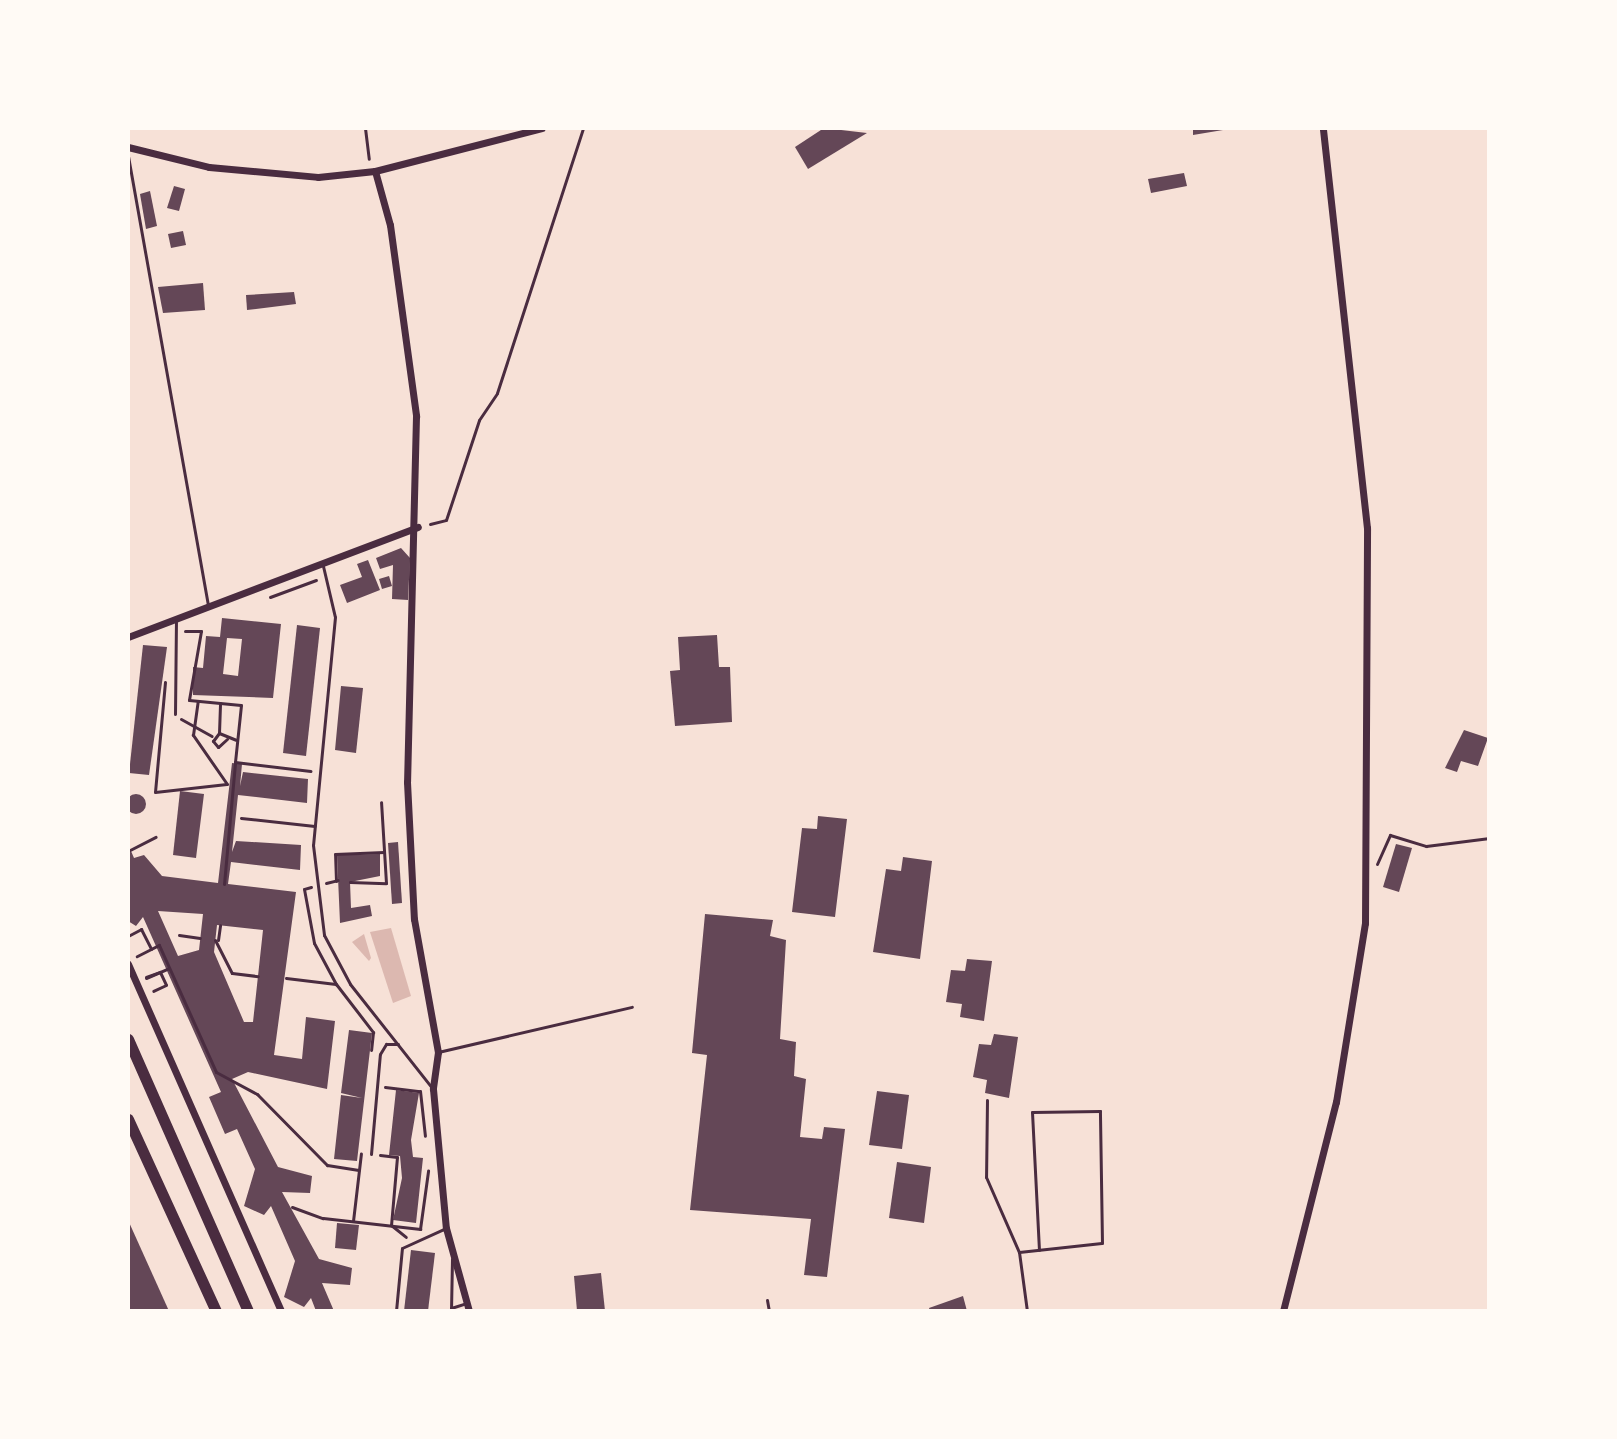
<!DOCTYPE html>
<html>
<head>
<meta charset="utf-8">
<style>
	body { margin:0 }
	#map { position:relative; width:1617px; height:1439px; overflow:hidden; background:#f7e1d7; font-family:"IBM Plex Sans",sans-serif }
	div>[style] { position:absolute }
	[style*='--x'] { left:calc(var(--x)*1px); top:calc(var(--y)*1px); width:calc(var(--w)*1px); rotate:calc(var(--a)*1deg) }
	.water>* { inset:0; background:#dcb8b0 }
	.building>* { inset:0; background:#644757 }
	.round { border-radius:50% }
	.path>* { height:3px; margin:-1.5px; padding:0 1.5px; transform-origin:1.5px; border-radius:1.5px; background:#4a2c40 }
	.service>* { height:3px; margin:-1.5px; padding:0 1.5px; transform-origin:1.5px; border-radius:1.5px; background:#4a2c40 }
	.minor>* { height:7px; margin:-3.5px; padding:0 3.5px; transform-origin:3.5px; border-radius:3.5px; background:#4a2c40 }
	.primary>* { height:11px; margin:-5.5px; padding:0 5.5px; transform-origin:5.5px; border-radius:5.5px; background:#4a2c40 }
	span { translate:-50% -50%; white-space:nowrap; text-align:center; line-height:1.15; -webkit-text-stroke:6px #fffaf5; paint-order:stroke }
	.frame { position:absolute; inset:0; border:130px solid #fffaf5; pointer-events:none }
</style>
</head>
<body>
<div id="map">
	<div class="water">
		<i style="clip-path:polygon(391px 928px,411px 996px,393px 1003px,370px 932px)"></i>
		<i style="clip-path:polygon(364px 934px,371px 958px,369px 961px,352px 942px)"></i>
	</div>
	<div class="building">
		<i style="clip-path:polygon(824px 128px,867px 133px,808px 169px,795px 147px)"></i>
		<i style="clip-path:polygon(1193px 128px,1223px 128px,1223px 130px,1193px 135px)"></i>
		<i style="clip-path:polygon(1184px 173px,1187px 186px,1151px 193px,1148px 179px)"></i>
		<i style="clip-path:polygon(174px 186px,185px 189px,179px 211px,167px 208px)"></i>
		<i style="clip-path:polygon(150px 191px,157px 226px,146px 229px,140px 194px)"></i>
		<i style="clip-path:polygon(183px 231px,186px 245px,171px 248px,168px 234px)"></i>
		<i style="clip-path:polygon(203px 283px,205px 310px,163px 313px,158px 287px)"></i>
		<i style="clip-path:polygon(294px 292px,296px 304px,247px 310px,246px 295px)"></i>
		<i style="clip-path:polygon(401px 548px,410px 558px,408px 600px,392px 599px,393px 565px,380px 569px,376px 558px)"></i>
		<i style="clip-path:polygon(368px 560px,380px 590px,347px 603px,340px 585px,362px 577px,357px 564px)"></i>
		<i style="clip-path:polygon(389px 576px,392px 586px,382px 589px,379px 579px)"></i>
		<i style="clip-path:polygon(evenodd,222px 618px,281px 624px,273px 698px,193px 695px,193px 667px,203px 668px,206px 636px,220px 637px,222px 618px,227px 638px,242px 639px,238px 676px,223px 674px,227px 638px)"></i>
		<i style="clip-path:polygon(297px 625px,320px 628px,306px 756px,283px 753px)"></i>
		<i style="clip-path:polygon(717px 635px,719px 667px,730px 667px,732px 722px,675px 726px,670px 671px,680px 670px,678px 637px)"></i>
		<i style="clip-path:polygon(143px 645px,167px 647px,149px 775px,129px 773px)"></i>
		<i style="clip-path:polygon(341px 686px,363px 688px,356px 753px,335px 750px)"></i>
		<i style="clip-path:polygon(1464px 730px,1488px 738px,1478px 766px,1461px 761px,1457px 772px,1445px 768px)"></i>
		<i style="clip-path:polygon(evenodd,232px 763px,242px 764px,240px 786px,243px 772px,308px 779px,307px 803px,238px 795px,232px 852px,236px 841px,301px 845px,300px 870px,231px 862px,228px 884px,296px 892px,274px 1055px,302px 1059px,306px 1017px,335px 1021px,327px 1089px,248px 1072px,232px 1079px,278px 1167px,312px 1176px,310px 1193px,282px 1192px,319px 1259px,352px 1268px,350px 1285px,322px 1283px,334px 1311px,316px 1311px,311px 1298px,304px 1307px,284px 1297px,295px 1261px,271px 1206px,264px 1215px,244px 1206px,255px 1169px,237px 1129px,225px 1134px,209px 1097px,221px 1092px,143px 917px,136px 926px,128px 921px,128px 844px,134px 858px,144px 855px,162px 876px,218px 883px,232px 763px,158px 911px,203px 914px,199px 950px,178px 956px,158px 911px,232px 763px,217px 925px,263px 930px,253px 1022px,244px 1022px,214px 952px,217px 925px)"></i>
		<i style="clip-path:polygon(180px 791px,204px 794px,196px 858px,173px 855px)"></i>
		<i class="round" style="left:126px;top:794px;width:20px;height:20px"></i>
		<i style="clip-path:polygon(818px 816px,847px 819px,835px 917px,792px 912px,802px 828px,817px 829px)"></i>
		<i style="clip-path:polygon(398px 842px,402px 903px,392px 904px,388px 843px)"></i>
		<i style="clip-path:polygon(1396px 844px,1412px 848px,1399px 892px,1383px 887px)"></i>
		<i style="clip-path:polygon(380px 854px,380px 876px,350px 882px,351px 908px,370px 905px,372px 916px,340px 923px,337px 855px)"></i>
		<i style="clip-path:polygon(903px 857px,932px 861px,920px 959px,873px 952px,886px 869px,901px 871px)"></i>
		<i style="clip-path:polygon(705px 914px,773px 920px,770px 936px,786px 940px,780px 1039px,796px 1042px,794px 1076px,806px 1079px,800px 1137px,822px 1139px,824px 1127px,845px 1129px,827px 1277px,804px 1275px,811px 1219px,690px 1210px,707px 1055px,692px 1053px)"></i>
		<i style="clip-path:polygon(967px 959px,992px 961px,984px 1021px,960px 1017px,962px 1004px,946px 1002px,951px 970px,965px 971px)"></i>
		<i style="clip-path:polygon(349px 1030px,372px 1033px,357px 1161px,334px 1159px,341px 1095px,362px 1098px,341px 1093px)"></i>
		<i style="clip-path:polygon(994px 1034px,1018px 1037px,1009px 1098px,985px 1093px,987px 1080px,973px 1077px,979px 1044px,991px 1045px)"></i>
		<i style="clip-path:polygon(396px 1090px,419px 1093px,411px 1140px,413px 1157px,423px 1158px,416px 1223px,393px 1220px,402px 1178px,400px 1156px,389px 1155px)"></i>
		<i style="clip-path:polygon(877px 1091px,909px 1095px,902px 1149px,869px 1145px)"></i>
		<i style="clip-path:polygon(897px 1162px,931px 1167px,924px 1223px,889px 1218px)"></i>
		<i style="clip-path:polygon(128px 1220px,169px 1311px,128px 1311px)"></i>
		<i style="clip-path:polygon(337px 1223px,359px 1225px,356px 1250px,335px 1248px)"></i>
		<i style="clip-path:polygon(411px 1250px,435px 1253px,428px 1311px,404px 1311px)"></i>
		<i style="clip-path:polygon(601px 1273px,605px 1311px,577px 1311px,574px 1276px)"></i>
		<i style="clip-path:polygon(963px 1296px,967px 1311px,930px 1311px,929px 1308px)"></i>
	</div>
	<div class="path">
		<i style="--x:365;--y:128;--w:31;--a:83"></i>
		<i style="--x:430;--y:524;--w:16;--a:-14"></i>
		<i style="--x:446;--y:520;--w:105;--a:-71.7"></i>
		<i style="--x:479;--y:420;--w:32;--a:-56"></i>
		<i style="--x:497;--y:393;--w:279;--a:-72"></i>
		<i style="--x:270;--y:597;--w:49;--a:-20.3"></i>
		<i style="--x:185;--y:631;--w:16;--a:0"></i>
		<i style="--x:201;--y:631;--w:70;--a:99.9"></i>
		<i style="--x:189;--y:700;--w:52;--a:5.5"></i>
		<i style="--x:241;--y:705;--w:57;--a:96"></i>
		<i style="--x:235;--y:762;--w:76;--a:6.8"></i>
		<i style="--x:165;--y:682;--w:110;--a:95.2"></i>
		<i style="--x:155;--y:792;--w:72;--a:-6.3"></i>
		<i style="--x:227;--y:784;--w:60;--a:-124.8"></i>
		<i style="--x:193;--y:735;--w:34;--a:-82"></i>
		<i style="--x:181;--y:719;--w:35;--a:29"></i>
		<i style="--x:219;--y:733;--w:30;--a:-88"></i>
		<i style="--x:227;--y:739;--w:12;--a:138"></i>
		<i style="--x:218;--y:747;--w:8;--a:-130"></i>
		<i style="--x:213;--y:741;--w:10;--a:-53"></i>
		<i style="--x:219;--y:733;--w:18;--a:22"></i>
		<i style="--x:1377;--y:864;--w:32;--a:-66"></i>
		<i style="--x:1390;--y:835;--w:38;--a:17"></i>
		<i style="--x:1426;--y:846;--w:64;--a:-7.2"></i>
		<i style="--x:336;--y:881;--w:27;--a:-92"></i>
		<i style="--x:335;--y:854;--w:49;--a:-2.3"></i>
		<i style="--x:350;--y:882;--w:36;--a:2"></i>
		<i style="--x:386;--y:883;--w:81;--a:-93.5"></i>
		<i style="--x:326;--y:883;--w:12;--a:-14"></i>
		<i style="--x:224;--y:884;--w:122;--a:-84.8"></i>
		<i style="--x:311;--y:887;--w:7;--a:164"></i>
		<i style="--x:304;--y:889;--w:55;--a:79.5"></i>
		<i style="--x:314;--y:943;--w:47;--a:61.8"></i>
		<i style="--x:179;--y:935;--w:21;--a:8"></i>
		<i style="--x:128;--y:936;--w:15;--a:-28"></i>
		<i style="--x:141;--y:929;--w:22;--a:63"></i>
		<i style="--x:151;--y:949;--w:16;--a:153"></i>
		<i style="--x:215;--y:940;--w:37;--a:63"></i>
		<i style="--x:232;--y:973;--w:26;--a:7"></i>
		<i style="--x:218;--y:940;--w:15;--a:-82"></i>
		<i style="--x:151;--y:949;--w:9;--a:-27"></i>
		<i style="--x:159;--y:945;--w:139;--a:65.8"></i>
		<i style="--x:216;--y:1072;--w:47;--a:28.2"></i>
		<i style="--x:257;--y:1094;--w:100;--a:45.4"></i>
		<i style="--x:327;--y:1165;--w:32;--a:9"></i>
		<i style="--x:146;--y:977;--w:15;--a:-20"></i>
		<i style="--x:160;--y:972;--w:14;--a:65"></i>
		<i style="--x:166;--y:985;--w:14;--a:155"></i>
		<i style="--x:146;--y:978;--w:25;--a:-23"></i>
		<i style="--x:286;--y:978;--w:50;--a:6.8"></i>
		<i style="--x:336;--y:984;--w:61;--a:52.4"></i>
		<i style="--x:373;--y:1032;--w:18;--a:96"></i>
		<i style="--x:385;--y:1087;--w:35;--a:7"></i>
		<i style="--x:420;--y:1091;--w:45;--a:83.7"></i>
		<i style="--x:380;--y:1155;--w:17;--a:7"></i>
		<i style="--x:397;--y:1157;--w:68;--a:95"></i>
		<i style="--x:391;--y:1225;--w:19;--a:39"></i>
		<i style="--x:292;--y:1207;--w:33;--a:20"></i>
		<i style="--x:323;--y:1218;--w:98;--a:6.5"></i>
		<i style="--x:420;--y:1229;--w:59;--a:-82.1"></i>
		<i style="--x:353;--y:1221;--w:68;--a:-83.3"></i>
	</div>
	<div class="service">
		<i style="--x:128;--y:156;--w:456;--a:79.9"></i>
		<i style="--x:323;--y:566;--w:52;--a:76.8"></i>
		<i style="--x:335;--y:617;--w:229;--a:95.5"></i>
		<i style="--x:313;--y:845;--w:91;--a:83"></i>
		<i style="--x:324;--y:935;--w:55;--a:62"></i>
		<i style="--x:350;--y:984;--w:132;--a:51.7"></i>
		<i style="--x:175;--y:714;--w:92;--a:-89.4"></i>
		<i style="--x:241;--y:818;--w:74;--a:6.2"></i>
		<i style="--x:128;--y:851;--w:31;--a:-27"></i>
		<i style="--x:438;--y:1052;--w:199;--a:-13.1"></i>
		<i style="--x:987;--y:1100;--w:77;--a:90.7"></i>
		<i style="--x:986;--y:1177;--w:82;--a:66.3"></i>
		<i style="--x:1019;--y:1252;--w:60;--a:82.3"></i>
		<i style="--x:371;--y:1154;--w:100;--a:-84.9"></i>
		<i style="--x:380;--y:1054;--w:12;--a:-59"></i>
		<i style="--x:386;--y:1044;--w:12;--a:0"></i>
		<i style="--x:1019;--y:1252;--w:83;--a:-6.2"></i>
		<i style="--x:1102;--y:1243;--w:132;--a:-90.9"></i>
		<i style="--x:1100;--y:1111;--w:68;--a:179.2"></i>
		<i style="--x:1032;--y:1112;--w:138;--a:87.1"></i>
		<i style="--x:767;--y:1300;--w:11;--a:80"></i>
		<i style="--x:451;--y:1308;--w:16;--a:-18"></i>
		<i style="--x:396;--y:1311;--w:63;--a:-84.6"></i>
		<i style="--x:402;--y:1248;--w:48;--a:-24.4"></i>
		<i style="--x:451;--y:1311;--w:52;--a:-88.9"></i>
	</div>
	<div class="minor">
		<i style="--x:128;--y:147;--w:83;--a:13.9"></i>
		<i style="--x:209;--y:167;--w:109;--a:5.2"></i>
		<i style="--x:318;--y:177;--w:57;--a:-6"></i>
		<i style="--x:375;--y:171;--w:172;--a:-14.4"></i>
		<i style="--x:375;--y:171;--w:56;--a:74.5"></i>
		<i style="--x:390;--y:225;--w:193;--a:82.2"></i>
		<i style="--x:416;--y:416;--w:366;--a:91.4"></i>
		<i style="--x:407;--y:782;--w:137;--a:87.1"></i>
		<i style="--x:414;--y:919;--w:135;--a:79.8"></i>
		<i style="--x:438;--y:1052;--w:37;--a:98"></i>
		<i style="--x:433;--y:1089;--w:140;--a:84.7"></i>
		<i style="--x:446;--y:1228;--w:86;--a:74.5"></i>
		<i style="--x:128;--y:637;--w:310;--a:-20.8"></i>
		<i style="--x:128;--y:964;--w:379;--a:66.2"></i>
		<i style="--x:1283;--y:1311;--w:216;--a:-75.8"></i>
		<i style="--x:1336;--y:1102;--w:181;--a:-80.8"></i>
		<i style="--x:1365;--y:923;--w:395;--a:-89.7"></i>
		<i style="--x:1367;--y:528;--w:402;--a:-96.3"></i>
	</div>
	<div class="primary">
		<i style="--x:128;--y:1039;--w:297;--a:66.2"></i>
		<i style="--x:128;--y:1119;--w:211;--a:65.4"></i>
	</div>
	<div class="frame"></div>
</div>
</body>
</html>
